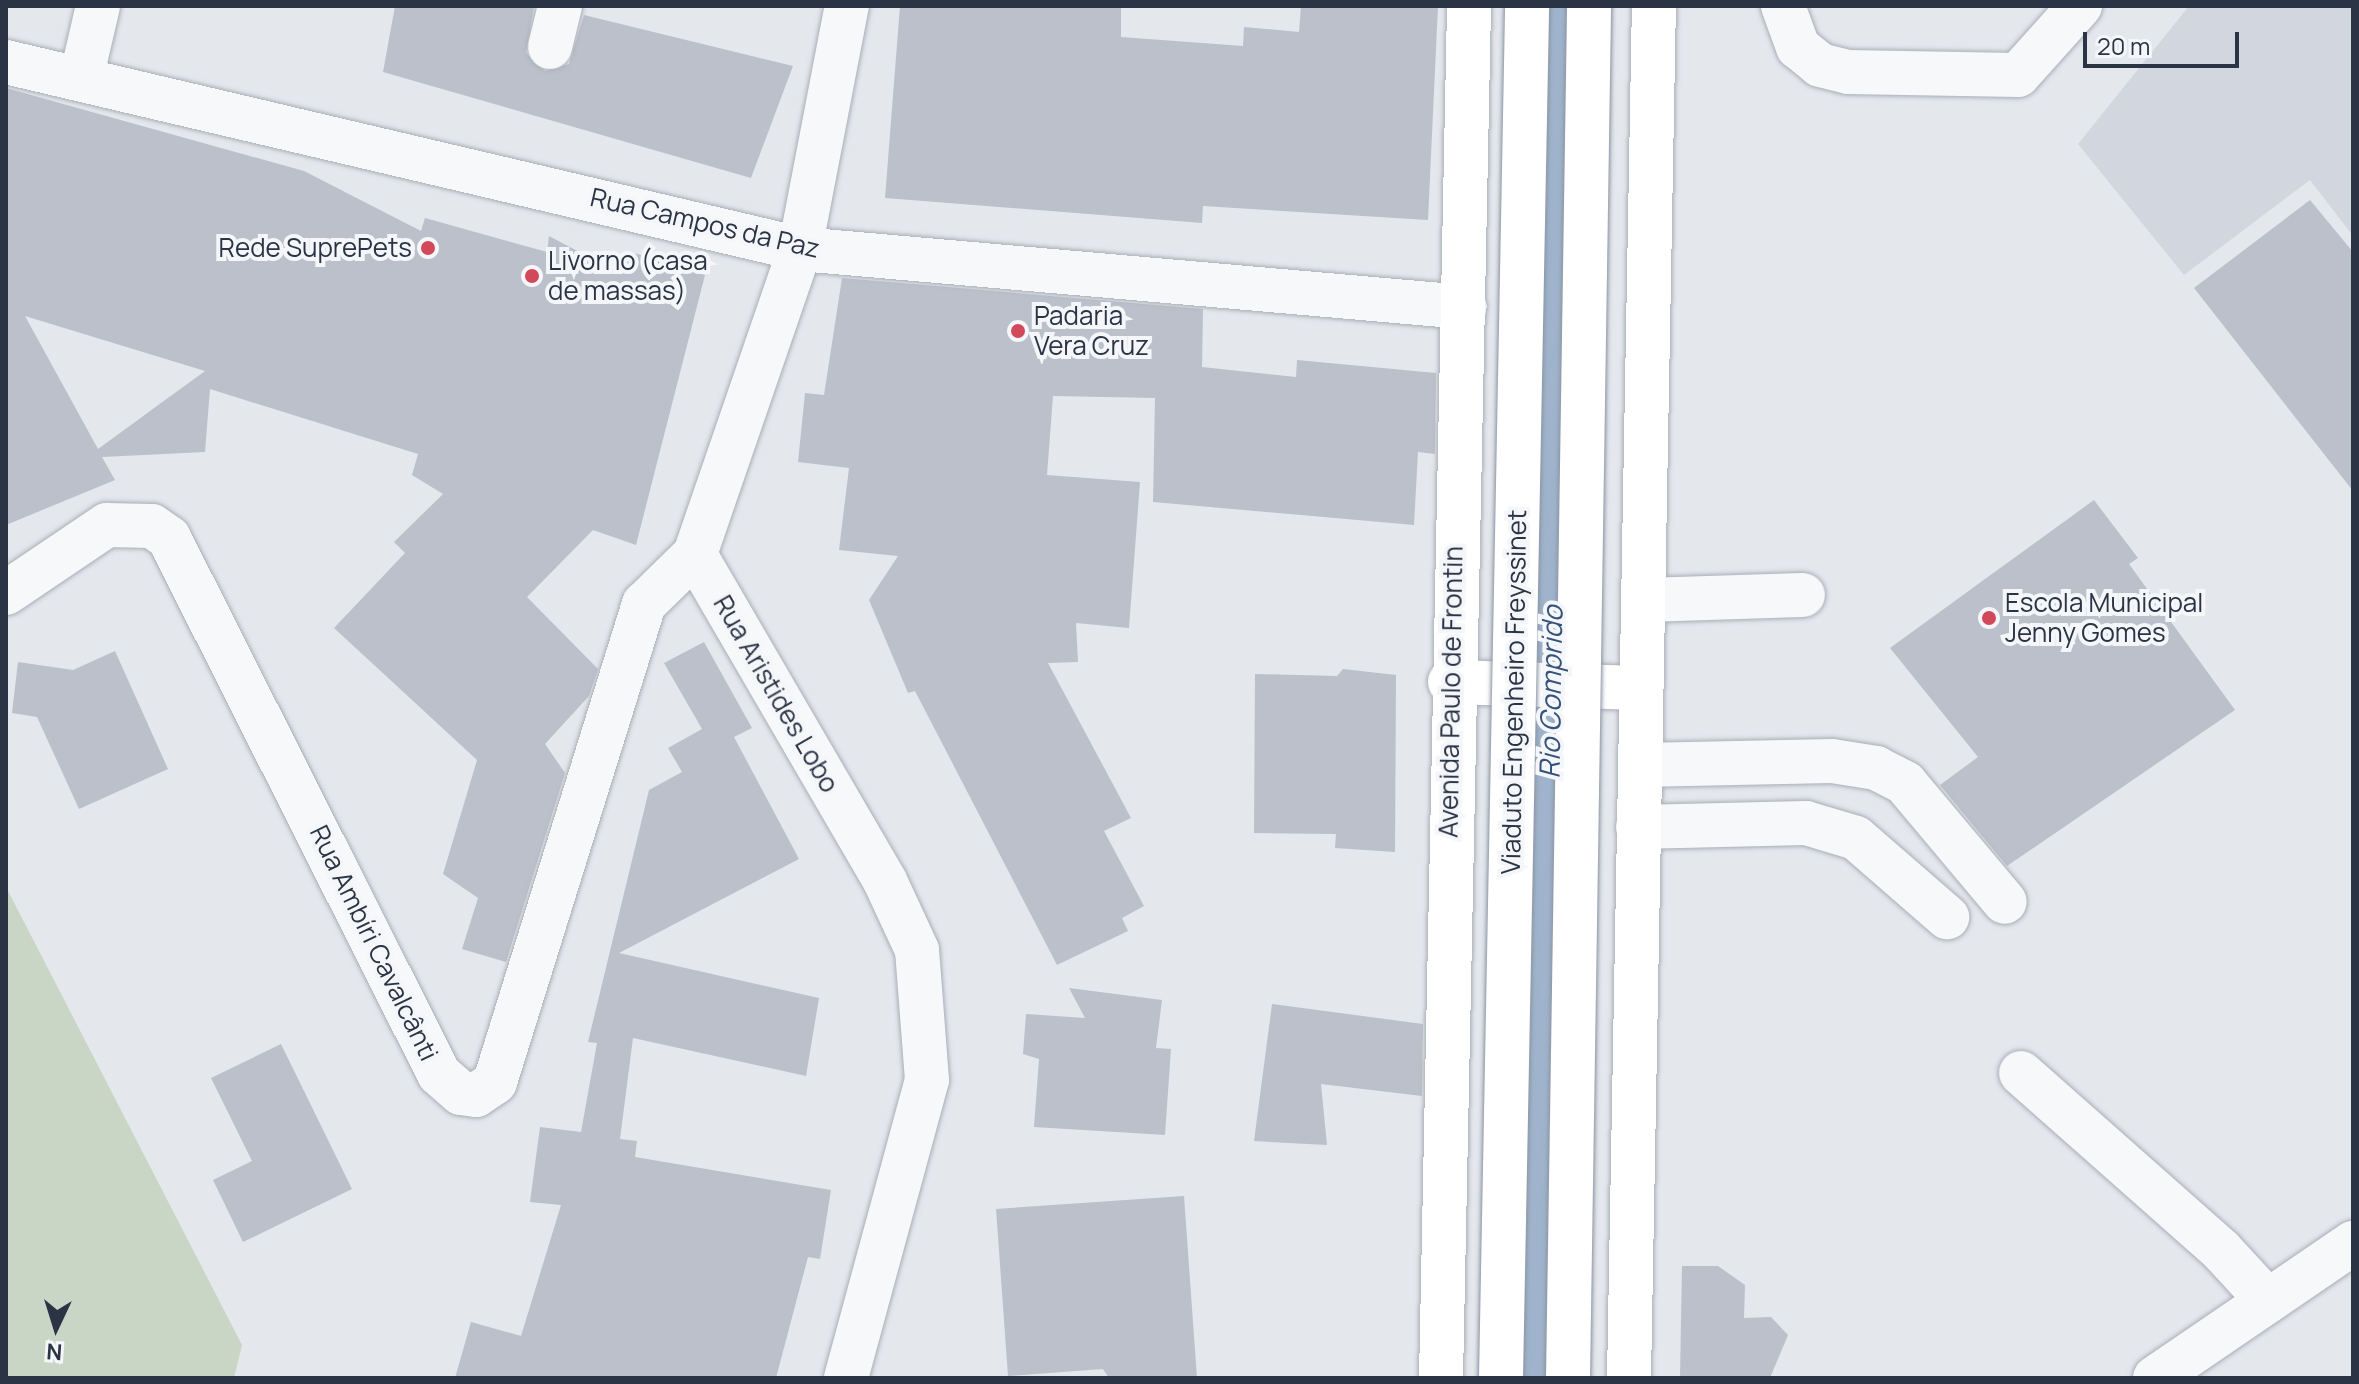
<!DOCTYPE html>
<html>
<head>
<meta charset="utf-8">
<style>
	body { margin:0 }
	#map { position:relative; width:2359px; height:1384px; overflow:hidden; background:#e4e7ec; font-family:Manrope,sans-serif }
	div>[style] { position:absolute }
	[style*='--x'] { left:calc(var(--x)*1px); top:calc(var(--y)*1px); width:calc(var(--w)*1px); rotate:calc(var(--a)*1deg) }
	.built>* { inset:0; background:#d2d6de }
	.green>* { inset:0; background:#c9d6c5 }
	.river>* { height:94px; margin:-47px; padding:0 47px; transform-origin:47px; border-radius:47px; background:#9fb4cc }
	.building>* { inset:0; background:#bbc0ca }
	.roads { filter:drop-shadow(0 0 2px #a9aeb7) drop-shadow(0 0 2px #a9aeb7) }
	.minor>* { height:44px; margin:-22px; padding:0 22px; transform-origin:22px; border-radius:22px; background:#f7f8fa }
	.major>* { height:44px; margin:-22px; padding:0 22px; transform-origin:22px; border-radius:22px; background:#fff }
	.bridges { filter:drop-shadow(0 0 2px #8b94a3) drop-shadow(0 0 2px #8b94a3) }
	.highway-bridge>* { height:44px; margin:-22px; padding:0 22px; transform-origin:22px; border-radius:22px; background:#fff }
	.dots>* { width:22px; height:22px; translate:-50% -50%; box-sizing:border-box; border:4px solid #f4f6f9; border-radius:50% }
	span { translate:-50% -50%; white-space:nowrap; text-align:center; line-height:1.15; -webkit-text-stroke:8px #f4f6f9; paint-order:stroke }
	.street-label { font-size:26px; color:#2b3445 }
	.poi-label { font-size:26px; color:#2b3445 }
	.right { translate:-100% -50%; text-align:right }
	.left { translate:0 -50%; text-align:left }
	.water-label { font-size:28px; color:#34527a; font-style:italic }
	.frame { position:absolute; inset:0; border:8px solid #2b3445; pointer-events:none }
	.north { position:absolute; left:16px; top:1288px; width:80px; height:80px; -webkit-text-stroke:6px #f4f6f9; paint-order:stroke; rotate:184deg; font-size:22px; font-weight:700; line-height:32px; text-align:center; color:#2b3445 }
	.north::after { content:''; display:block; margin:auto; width:28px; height:36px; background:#2b3445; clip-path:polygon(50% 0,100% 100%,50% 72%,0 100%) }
	.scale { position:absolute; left:2083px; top:32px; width:156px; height:36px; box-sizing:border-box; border:4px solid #2b3445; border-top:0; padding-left:10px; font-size:24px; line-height:28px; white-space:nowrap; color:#2b3445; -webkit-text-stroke:6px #f4f6f9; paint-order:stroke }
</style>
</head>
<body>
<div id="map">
	<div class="built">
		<i style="clip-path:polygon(2189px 6px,2353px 6px,2353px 236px,2310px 180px,2184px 275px,2078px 144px)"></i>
	</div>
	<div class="green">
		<i style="clip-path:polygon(6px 887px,242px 1345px,234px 1378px,6px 1378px)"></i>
	</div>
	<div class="river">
		<i style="--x:1538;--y:1378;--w:1372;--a:-89.04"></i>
	</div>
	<div class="building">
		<i style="clip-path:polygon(395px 6px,534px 6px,526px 53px,545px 71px,569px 64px,584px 15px,793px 66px,751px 178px,383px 72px)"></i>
		<i style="clip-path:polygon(900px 6px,1121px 6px,1121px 37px,1243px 46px,1244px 27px,1299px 32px,1301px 6px,1438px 6px,1428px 220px,1203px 206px,1202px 223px,885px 198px)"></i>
		<i style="clip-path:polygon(evenodd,6px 88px,304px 171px,421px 231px,425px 218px,547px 252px,549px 236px,621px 274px,631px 252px,705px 275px,636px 545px,593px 530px,527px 597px,598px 669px,589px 696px,545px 744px,565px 773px,506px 962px,462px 949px,478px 898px,443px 874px,477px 760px,334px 628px,405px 553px,394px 542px,443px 494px,412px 475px,418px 454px,210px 389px,205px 452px,102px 457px,115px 480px,6px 525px,6px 88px,25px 316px,205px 371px,98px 449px,25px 316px)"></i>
		<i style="clip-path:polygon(2310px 200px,2353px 252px,2353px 491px,2194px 288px)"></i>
		<i style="clip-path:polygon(842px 278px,1203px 309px,1202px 367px,1296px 377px,1297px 360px,1436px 373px,1435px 454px,1418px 452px,1414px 525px,1153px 502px,1155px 398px,1053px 396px,1047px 475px,1140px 482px,1129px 628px,1076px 623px,1078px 662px,1048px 663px,1131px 818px,1104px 831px,1144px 906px,1122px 918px,1128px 931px,1057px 965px,915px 691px,908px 693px,869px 600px,898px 556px,839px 550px,849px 468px,798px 462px,805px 393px,824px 395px)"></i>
		<i style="clip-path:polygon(2094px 500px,2138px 558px,2129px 564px,2235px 710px,2007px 866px,1940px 785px,1978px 757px,1890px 648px)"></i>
		<i style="clip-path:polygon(704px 642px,752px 728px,734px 737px,799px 859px,619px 953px,819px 998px,806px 1076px,633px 1038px,620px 1139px,637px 1141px,635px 1157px,831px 1190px,820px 1259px,808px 1257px,776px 1378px,455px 1378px,471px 1322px,521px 1336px,561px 1205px,530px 1202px,540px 1127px,581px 1132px,597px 1043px,588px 1042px,649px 790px,682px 772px,668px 748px,702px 729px,664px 663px)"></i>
		<i style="clip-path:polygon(115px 651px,168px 769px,79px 809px,37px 717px,12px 713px,18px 662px,73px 670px)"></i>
		<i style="clip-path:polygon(1343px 669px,1396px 675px,1395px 852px,1335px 848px,1336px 834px,1254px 833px,1255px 674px,1337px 676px)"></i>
		<i style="clip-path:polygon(1069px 988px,1162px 1000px,1156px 1048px,1171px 1049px,1165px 1135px,1034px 1127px,1039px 1059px,1023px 1054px,1026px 1014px,1085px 1018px)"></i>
		<i style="clip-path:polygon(1272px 1004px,1423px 1024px,1422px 1096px,1321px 1084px,1327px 1145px,1254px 1141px)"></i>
		<i style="clip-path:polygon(281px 1044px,352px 1189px,243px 1242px,213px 1180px,252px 1161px,211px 1078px)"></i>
		<i style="clip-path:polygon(1184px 1196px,1197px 1378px,1109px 1378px,1103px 1369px,1008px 1376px,996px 1209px)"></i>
		<i style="clip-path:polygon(1682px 1266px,1718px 1266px,1745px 1285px,1744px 1318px,1771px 1317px,1788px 1335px,1770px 1378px,1680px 1378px)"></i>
	</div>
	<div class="roads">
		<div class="minor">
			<i style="--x:1783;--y:6;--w:44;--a:69.9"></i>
			<i style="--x:1798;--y:47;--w:28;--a:39"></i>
			<i style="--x:1820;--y:65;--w:29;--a:14"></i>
			<i style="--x:1848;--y:72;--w:170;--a:1"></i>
			<i style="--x:2018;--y:75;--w:93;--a:-48.1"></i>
			<i style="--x:550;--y:47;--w:42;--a:-76.3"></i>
			<i style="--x:6;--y:62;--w:816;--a:13.25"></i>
			<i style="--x:800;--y:249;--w:667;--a:4.99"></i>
			<i style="--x:81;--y:79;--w:75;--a:-76.9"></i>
			<i style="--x:6;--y:593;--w:122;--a:-34"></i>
			<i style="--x:107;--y:525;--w:45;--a:1.3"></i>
			<i style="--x:152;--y:526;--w:21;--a:35"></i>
			<i style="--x:169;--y:538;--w:600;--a:63.26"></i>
			<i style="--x:439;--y:1074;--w:29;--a:41"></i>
			<i style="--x:461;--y:1093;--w:15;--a:8"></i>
			<i style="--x:476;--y:1095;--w:23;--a:-34"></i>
			<i style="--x:495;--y:1082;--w:501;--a:-72.69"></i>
			<i style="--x:644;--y:604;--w:71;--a:-44.4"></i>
			<i style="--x:1644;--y:600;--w:159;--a:-1.8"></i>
			<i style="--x:1640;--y:765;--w:192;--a:-1.2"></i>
			<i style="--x:1832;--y:761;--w:45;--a:9"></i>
			<i style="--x:1876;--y:768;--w:33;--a:27"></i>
			<i style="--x:1905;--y:783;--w:155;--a:50"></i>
			<i style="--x:1638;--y:827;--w:168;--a:-1.4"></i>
			<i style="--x:1806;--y:823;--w:52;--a:16.7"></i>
			<i style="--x:1856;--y:838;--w:121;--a:41"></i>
			<i style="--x:2021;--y:1073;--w:267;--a:41.5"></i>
			<i style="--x:2221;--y:1250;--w:69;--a:47.3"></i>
			<i style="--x:846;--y:1378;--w:309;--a:-74.8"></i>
			<i style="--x:927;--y:1080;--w:130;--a:-94.4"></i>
			<i style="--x:917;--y:950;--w:76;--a:-114.9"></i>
			<i style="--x:885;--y:881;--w:378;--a:-120.2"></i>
			<i style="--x:695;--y:554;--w:323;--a:-71"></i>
			<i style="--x:800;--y:249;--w:248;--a:-79.1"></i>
			<i style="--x:2155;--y:1378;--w:240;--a:-34.3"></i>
		</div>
		<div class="major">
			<i style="--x:1450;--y:682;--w:191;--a:1.8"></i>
			<i style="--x:1441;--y:1378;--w:1372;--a:-88.83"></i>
			<i style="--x:1629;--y:1378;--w:1372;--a:-88.96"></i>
		</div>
	</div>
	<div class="bridges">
		<div class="highway-bridge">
			<i style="--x:1501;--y:1378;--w:1372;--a:-88.91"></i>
			<i style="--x:1568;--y:1378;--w:1372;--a:-89.12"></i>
		</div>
	</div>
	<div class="dots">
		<i style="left:428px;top:248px;background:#d1495b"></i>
		<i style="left:532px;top:276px;background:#d1495b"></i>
		<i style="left:1018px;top:331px;background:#d1495b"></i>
		<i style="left:1989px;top:618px;background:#d1495b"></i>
	</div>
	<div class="street-label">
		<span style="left:705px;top:223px;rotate:13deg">Rua Campos da Paz</span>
		<span style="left:1451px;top:692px;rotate:-89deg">Avenida Paulo de Frontin</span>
		<span style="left:1514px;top:692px;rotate:-89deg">Viaduto Engenheiro Freyssinet</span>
		<span style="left:776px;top:694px;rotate:60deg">Rua Aristides Lobo</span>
		<span style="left:374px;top:943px;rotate:64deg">Rua Ambíri Cavalcânti</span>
	</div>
	<div class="poi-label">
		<span class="right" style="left:412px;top:248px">Rede SuprePets</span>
		<span class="left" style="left:548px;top:276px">Livorno (casa<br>de massas)</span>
		<span class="left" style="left:1034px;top:331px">Padaria<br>Vera Cruz</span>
		<span class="left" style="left:2005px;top:618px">Escola Municipal<br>Jenny Gomes</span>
	</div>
	<div class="water-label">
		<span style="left:1550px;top:692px;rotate:-89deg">Rio Comprido</span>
	</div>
	<div class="frame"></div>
	<div class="north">N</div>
	<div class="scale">20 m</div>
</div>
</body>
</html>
